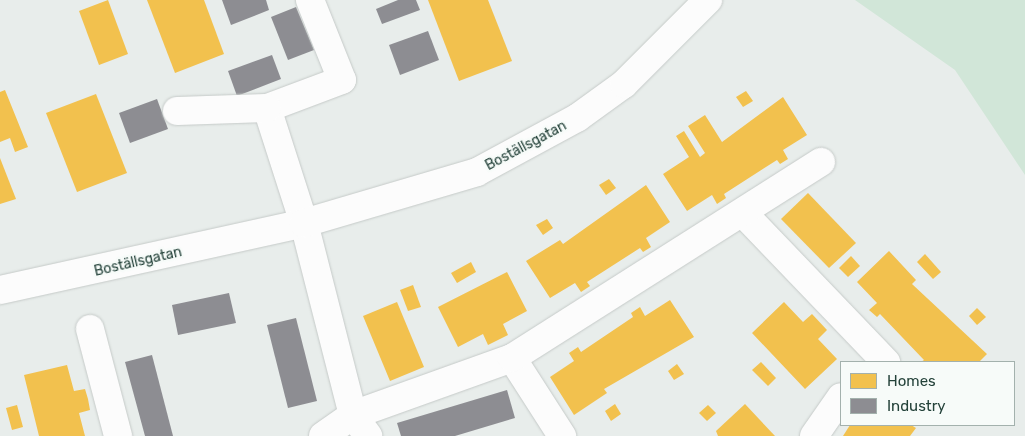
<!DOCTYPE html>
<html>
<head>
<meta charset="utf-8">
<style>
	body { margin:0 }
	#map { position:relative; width:1025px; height:436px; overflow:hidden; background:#e8edeb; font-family:Rubik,sans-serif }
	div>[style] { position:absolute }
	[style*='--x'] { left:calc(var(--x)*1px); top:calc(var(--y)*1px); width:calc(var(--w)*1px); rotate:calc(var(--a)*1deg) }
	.green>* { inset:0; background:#d1e6d8 }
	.homes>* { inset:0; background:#f2c14e }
	.industry>* { inset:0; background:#8d8d92 }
	.roads { filter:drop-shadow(0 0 1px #c5cac8) drop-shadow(0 0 1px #c5cac8) }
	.minor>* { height:28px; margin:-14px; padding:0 14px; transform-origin:14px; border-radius:14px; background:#fcfcfc }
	span { translate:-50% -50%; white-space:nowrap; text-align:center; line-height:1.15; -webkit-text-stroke:5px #f7fbf9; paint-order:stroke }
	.street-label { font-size:14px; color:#24423a }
	.legend { position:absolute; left:840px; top:361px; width:175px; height:65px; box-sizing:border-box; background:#f7fbf9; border:1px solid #a3b1ad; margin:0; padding:6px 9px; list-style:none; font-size:15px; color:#24423a }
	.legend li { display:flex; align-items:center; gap:10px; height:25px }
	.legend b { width:25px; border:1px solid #a3b1ad }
</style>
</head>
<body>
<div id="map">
	<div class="green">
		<i style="clip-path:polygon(855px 0,1025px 0,1025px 175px,955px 70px)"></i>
	</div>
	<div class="homes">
		<i style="clip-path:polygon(108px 0,128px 54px,99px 65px,79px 11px)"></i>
		<i style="clip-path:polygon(147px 0,204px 0,224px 54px,175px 73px)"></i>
		<i style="clip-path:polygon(428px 0,488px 0,512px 61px,459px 81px)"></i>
		<i style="clip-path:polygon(5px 90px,28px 147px,15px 152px,10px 138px,0 142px,0 92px)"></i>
		<i style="clip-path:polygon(746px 91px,753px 101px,743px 107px,736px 97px)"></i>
		<i style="clip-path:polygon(96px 94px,127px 173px,77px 192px,46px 113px)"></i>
		<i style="clip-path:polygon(783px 97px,807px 135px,783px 150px,788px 159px,780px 164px,777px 160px,724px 194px,726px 198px,717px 204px,712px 195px,687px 211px,663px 174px,689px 157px,676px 136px,684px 131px,700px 157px,705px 153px,688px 126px,705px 115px,722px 142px)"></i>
		<i style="clip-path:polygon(0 158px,16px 199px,0 204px)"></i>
		<i style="clip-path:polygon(609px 179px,616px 188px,606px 195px,599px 185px)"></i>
		<i style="clip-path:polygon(646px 185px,670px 222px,646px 238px,651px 247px,643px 252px,640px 248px,587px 282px,590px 286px,581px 292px,575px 283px,550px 298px,526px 261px,560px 240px,563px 244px)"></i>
		<i style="clip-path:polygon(808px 193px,856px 243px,829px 268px,781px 219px)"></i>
		<i style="clip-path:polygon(547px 219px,553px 228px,543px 235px,536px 225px)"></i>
		<i style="clip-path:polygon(889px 251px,916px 280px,912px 284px,987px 354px,979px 362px,921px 362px,924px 360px,880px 314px,877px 317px,869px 310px,877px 303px,857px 282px)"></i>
		<i style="clip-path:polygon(925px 254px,941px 272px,933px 279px,917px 262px)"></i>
		<i style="clip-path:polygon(851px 256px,860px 266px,848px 277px,839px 268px)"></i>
		<i style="clip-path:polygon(471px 262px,476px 272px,457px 283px,451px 273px)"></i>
		<i style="clip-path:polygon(507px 272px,527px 311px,503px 324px,508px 335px,488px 345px,483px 334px,458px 347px,438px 307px)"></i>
		<i style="clip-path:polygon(413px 285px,421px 307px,408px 311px,400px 290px)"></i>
		<i style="clip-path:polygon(670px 300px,694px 337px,604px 389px,607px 393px,574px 415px,550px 377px,574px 361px,569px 353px,578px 347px,581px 352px,633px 317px,631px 313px,640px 307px,645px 316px)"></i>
		<i style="clip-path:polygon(397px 302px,424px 367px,390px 381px,363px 316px)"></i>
		<i style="clip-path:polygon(784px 302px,803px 322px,812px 314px,827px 330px,818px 339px,837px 359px,805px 389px,752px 333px)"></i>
		<i style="clip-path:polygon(977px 308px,986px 317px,977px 325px,969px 316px)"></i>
		<i style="clip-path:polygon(761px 362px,776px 378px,768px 386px,752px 370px)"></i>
		<i style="clip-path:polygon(677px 364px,684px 374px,674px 380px,668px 371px)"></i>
		<i style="clip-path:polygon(67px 365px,74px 391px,85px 389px,88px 399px,90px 410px,79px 413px,85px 436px,39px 436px,24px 375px)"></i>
		<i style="clip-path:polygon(615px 404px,621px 414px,611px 421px,605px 411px)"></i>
		<i style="clip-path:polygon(745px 404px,775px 436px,718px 436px,716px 431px)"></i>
		<i style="clip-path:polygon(17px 405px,23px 427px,12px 430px,6px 408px)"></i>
		<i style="clip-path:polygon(708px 405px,716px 413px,707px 421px,699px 413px)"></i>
		<i style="clip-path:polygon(850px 425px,911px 425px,916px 428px,910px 436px,843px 436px)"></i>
	</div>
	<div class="industry">
		<i style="clip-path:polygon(222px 0,266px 0,269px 10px,231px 25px)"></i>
		<i style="clip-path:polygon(398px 0,416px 0,420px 10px,382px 24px,376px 9px)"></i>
		<i style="clip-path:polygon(296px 7px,314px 50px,288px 60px,271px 17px)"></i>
		<i style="clip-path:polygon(428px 31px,439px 60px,400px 75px,389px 45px)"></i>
		<i style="clip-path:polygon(272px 55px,281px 79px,237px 96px,228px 71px)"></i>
		<i style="clip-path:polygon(157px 99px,168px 129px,130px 143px,119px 113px)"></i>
		<i style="clip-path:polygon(229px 293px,236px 323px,178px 335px,172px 305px)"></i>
		<i style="clip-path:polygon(296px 318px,317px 401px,288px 408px,267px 325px)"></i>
		<i style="clip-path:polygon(152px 355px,173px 436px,145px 436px,125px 362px)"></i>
		<i style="clip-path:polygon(507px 390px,515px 418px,455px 436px,401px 436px,397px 423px)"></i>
	</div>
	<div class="roads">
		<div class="minor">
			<i style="--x:310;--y:0;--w:86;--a:68.2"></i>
			<i style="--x:342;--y:80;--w:80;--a:159.5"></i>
			<i style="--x:267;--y:108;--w:121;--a:72.2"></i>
			<i style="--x:304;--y:223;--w:198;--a:75.7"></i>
			<i style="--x:353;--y:415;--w:26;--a:54"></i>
			<i style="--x:177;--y:111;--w:90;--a:-1.9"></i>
			<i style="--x:743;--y:213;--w:207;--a:46.2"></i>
			<i style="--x:0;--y:290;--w:311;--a:-12.4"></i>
			<i style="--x:304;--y:223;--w:180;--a:-16.4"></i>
			<i style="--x:477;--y:172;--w:114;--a:-28.4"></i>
			<i style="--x:577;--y:118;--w:58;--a:-35.9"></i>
			<i style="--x:624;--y:84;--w:119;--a:-45"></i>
			<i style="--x:90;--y:329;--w:111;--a:75.3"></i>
			<i style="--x:512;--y:358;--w:93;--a:57.3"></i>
			<i style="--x:323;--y:436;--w:37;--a:-35"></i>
			<i style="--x:353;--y:415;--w:169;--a:-19.7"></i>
			<i style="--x:512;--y:358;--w:366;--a:-32.4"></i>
			<i style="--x:814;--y:436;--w:47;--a:-55.3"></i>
		</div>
	</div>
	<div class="street-label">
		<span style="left:526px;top:146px;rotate:-28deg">Boställsgatan</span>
		<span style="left:138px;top:262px;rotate:-13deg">Boställsgatan</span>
	</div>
	<ul class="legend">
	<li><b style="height:14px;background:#f2c14e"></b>Homes</li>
	<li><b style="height:14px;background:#8d8d92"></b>Industry</li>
	</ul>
</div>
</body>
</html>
